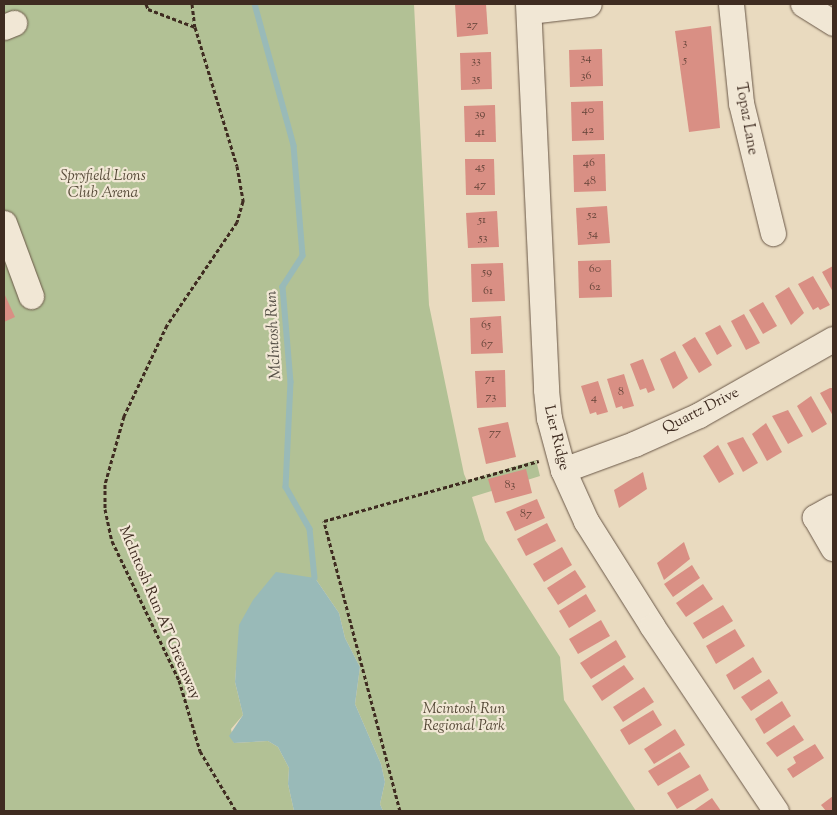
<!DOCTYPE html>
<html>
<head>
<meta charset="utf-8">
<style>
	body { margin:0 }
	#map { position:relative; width:837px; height:815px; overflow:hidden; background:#e9dabf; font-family:"Sorts Mill Goudy",serif }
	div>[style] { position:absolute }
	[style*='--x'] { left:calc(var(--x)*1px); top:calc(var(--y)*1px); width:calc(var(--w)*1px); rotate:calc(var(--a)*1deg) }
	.green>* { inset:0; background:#b2c195 }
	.water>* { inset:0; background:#99bab8 }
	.stream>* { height:5.5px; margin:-2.75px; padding:0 2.75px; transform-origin:2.75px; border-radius:2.75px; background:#99bab8 }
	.building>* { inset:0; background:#d98f84 }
	.path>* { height:3px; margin-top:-1.5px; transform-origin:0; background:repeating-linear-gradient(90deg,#3f2c21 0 4px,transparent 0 6.5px) }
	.roads { filter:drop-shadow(0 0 1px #6a5848) drop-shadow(0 0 1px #6a5848) }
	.minor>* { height:25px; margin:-12.5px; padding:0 12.5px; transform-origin:12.5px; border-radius:12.5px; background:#f1e7d5 }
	span { translate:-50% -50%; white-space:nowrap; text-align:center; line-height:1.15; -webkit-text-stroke:4.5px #f1e7d5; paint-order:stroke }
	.number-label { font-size:12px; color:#66453a }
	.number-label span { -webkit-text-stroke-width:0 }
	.street-label { font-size:15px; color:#3f2c21 }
	.park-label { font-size:15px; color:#564a38; font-style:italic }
	.water-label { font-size:16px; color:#565047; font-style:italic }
	.frame { position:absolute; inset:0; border:5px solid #3f2c21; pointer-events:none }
</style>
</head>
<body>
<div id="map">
	<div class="green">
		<i style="clip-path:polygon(4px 4px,414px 4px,429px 305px,464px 474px,467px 481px,536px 460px,540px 476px,472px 497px,485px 540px,560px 657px,564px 700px,636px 811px,383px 811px,380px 804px,385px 782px,381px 764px,355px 704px,360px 667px,345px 638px,339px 613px,315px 578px,238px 661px,236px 669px,235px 682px,243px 715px,231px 729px,234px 743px,268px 741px,278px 747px,289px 768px,288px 784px,294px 811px,4px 811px)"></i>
	</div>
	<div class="water">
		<i style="clip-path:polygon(276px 572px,315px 578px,339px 613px,345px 638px,360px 667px,355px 704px,381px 764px,385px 782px,380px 804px,383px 811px,294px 811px,288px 784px,289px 768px,278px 747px,268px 741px,234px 743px,229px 736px,243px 715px,235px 682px,239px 625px,253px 600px)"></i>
	</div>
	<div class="stream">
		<i style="--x:255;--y:4;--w:147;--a:74.6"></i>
		<i style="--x:294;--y:146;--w:110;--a:85.3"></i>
		<i style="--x:303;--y:256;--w:37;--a:123"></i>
		<i style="--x:283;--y:287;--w:95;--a:85.2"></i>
		<i style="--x:291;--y:382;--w:105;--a:92.7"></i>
		<i style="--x:286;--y:487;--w:48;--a:60.3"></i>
		<i style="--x:310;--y:529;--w:49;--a:84.2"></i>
	</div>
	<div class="building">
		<i style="clip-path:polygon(455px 4px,486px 4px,488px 34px,457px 37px)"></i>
		<i style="clip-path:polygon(711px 26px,720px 128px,689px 132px,675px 31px)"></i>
		<i style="clip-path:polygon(602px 49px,603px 86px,570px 87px,569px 50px)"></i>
		<i style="clip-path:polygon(491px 52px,492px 89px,461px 90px,460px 53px)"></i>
		<i style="clip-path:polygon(603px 101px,604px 140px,572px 141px,571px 102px)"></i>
		<i style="clip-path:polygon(495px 105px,496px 142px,465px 142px,464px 106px)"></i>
		<i style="clip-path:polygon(605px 154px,606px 191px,574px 192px,573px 155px)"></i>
		<i style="clip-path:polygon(465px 159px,494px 159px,495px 195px,466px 195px)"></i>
		<i style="clip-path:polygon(607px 206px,610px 243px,578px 245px,576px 208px)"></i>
		<i style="clip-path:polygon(497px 211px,499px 247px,468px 248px,466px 213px)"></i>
		<i style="clip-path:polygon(611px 260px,612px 297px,579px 298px,578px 261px)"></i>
		<i style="clip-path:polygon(503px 263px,505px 301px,472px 302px,471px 264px)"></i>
		<i style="clip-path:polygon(833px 266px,833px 292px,822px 272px)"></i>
		<i style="clip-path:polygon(813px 276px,830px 305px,820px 310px,818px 307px,813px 310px,798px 284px)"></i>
		<i style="clip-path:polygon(789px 287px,804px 313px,791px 325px,775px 296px)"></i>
		<i style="clip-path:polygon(4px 293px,15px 317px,4px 322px)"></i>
		<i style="clip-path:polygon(763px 302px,777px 326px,763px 334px,749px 310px)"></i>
		<i style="clip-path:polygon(744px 314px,760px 343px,746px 350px,731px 321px)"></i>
		<i style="clip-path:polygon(501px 316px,503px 353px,471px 354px,470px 318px)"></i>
		<i style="clip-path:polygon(720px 325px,732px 346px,717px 355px,705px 333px)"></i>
		<i style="clip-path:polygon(695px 337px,712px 365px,699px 373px,682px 345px)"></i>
		<i style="clip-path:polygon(675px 351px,688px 378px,673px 389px,660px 359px)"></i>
		<i style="clip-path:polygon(643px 359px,655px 390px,648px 393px,646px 388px,640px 390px,630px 364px)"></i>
		<i style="clip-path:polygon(505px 370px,506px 407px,477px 408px,475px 371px)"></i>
		<i style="clip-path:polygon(624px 374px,634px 406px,623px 409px,622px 406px,616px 408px,607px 379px)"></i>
		<i style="clip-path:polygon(598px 381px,608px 412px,597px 415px,596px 412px,590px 414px,581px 386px)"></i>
		<i style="clip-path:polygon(830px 388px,833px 388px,833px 416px,820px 393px)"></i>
		<i style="clip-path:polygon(811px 396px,827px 424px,812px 433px,797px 406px)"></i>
		<i style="clip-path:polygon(788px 410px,803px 436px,788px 444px,772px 416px)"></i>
		<i style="clip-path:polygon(508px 422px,516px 457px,486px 464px,478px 428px)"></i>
		<i style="clip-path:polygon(766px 423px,782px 452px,767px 461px,752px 434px)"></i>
		<i style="clip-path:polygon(743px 437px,758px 463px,743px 472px,727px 443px)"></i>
		<i style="clip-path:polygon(718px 445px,734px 474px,719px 483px,703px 456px)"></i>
		<i style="clip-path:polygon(526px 469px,532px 493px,495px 503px,488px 479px)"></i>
		<i style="clip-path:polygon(643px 472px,647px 489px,619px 508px,614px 490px)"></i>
		<i style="clip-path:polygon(537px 499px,545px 518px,515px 531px,506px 512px)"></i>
		<i style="clip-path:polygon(547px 523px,556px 541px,526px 556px,517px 539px)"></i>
		<i style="clip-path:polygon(684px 542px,690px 559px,664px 580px,657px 563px)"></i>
		<i style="clip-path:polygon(562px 547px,572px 565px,544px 582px,533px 564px)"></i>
		<i style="clip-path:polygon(692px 565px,700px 578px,673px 597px,664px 584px)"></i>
		<i style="clip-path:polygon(575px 570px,586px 587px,558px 605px,547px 588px)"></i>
		<i style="clip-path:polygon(703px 584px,713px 599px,686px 617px,676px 603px)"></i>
		<i style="clip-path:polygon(586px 594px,596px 611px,569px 628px,559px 611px)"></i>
		<i style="clip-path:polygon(723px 605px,733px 621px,703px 639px,693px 623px)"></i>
		<i style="clip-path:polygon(601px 620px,610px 636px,578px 654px,569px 639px)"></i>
		<i style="clip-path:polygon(735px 629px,745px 646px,716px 664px,706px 646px)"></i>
		<i style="clip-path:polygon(616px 640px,626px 657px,591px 679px,580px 663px)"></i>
		<i style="clip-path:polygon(753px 657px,762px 672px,734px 690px,726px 675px)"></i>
		<i style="clip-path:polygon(624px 665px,634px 679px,602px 701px,592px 686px)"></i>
		<i style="clip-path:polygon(769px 679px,778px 693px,751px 711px,741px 697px)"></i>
		<i style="clip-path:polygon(644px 687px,654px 702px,623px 722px,613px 707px)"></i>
		<i style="clip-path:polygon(782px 701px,791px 716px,764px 734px,755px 719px)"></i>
		<i style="clip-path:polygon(653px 710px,662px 725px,629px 745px,620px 730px)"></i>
		<i style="clip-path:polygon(794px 725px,804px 740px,777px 757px,766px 743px)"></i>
		<i style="clip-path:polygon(675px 729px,685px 745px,654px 764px,644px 749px)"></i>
		<i style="clip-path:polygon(815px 744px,824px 758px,793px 778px,787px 769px,796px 763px,793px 757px)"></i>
		<i style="clip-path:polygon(680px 752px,690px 767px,658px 786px,648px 771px)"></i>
		<i style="clip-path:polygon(700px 774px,709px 790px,677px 809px,667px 793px)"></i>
		<i style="clip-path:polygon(833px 796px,833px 811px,826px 811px,821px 805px)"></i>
		<i style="clip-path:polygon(712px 798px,721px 811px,693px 811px)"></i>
	</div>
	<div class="path">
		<i style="--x:146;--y:4;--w:5;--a:68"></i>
		<i style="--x:148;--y:9;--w:50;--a:21"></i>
		<i style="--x:192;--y:4;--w:23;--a:83"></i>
		<i style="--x:195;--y:27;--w:145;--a:73.2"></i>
		<i style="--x:237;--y:166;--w:36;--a:80"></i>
		<i style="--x:243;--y:201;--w:22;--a:106"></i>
		<i style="--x:237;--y:222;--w:125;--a:124.2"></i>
		<i style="--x:167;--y:325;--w:101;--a:115.3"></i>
		<i style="--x:124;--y:416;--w:71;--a:105.6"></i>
		<i style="--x:105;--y:484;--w:25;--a:90"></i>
		<i style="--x:105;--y:509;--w:33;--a:78"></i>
		<i style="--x:112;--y:541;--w:154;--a:64.3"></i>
		<i style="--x:179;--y:680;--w:74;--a:73.5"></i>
		<i style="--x:200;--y:751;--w:70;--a:59"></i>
		<i style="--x:400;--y:811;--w:300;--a:-104.7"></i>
		<i style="--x:324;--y:521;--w:223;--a:-15.6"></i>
	</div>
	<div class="roads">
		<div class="minor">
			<i style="--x:528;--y:4;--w:386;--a:87.3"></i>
			<i style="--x:546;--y:390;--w:28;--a:84"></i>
			<i style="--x:549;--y:418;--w:54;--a:74.9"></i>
			<i style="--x:563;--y:470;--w:56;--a:65.7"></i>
			<i style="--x:586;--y:521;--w:124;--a:57.8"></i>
			<i style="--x:652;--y:626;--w:223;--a:56.2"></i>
			<i style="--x:731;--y:4;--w:100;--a:84.2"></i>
			<i style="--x:741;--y:103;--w:134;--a:76.2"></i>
			<i style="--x:803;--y:4;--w:36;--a:32"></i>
			<i style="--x:529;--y:11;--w:60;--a:-6.7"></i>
			<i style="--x:4;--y:27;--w:11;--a:-22"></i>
			<i style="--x:4;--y:223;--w:78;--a:69.7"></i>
			<i style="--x:563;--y:470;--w:76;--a:-20.1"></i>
			<i style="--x:634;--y:444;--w:71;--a:-24"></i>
			<i style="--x:699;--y:415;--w:154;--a:-29.6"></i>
			<i style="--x:833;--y:507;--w:21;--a:151"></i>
			<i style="--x:815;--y:517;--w:36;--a:60"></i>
		</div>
	</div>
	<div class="number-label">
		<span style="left:472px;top:26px">27</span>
		<span style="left:685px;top:44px">3</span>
		<span style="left:586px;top:59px">34</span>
		<span style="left:685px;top:61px">5</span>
		<span style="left:476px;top:62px">33</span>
		<span style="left:586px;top:77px">36</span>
		<span style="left:476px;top:80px">35</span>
		<span style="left:588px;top:111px">40</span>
		<span style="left:480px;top:115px">39</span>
		<span style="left:588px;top:131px">42</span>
		<span style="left:480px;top:133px">41</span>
		<span style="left:589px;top:164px">46</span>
		<span style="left:480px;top:168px">45</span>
		<span style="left:590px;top:182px">48</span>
		<span style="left:480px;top:186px">47</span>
		<span style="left:592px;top:216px">52</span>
		<span style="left:482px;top:221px">51</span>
		<span style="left:593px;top:235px">54</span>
		<span style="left:483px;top:239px">53</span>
		<span style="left:595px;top:270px">60</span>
		<span style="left:487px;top:273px">59</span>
		<span style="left:595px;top:288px">62</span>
		<span style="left:488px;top:292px">61</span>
		<span style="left:486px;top:326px">65</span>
		<span style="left:487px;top:345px">67</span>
		<span style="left:490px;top:380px">71</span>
		<span style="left:621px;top:393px">8</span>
		<span style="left:491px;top:398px">73</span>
		<span style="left:594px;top:399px">4</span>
		<span style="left:495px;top:434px">77</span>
		<span style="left:510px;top:486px">83</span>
		<span style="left:526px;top:515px">87</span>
	</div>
	<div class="street-label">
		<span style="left:746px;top:119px;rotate:80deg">Topaz Lane</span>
		<span style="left:701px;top:411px;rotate:-27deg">Quartz Drive</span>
		<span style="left:556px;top:438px;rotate:76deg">Lier Ridge</span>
		<span style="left:159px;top:613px;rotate:67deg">McIntosh Run AT Greenway</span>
	</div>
	<div class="park-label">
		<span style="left:103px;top:185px">Spryfield Lions<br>Club Arena</span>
		<span style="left:464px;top:718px">Mcintosh Run<br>Regional Park</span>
	</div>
	<div class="water-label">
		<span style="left:275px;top:335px;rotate:-93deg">McIntosh Run</span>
	</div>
	<div class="frame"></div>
</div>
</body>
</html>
